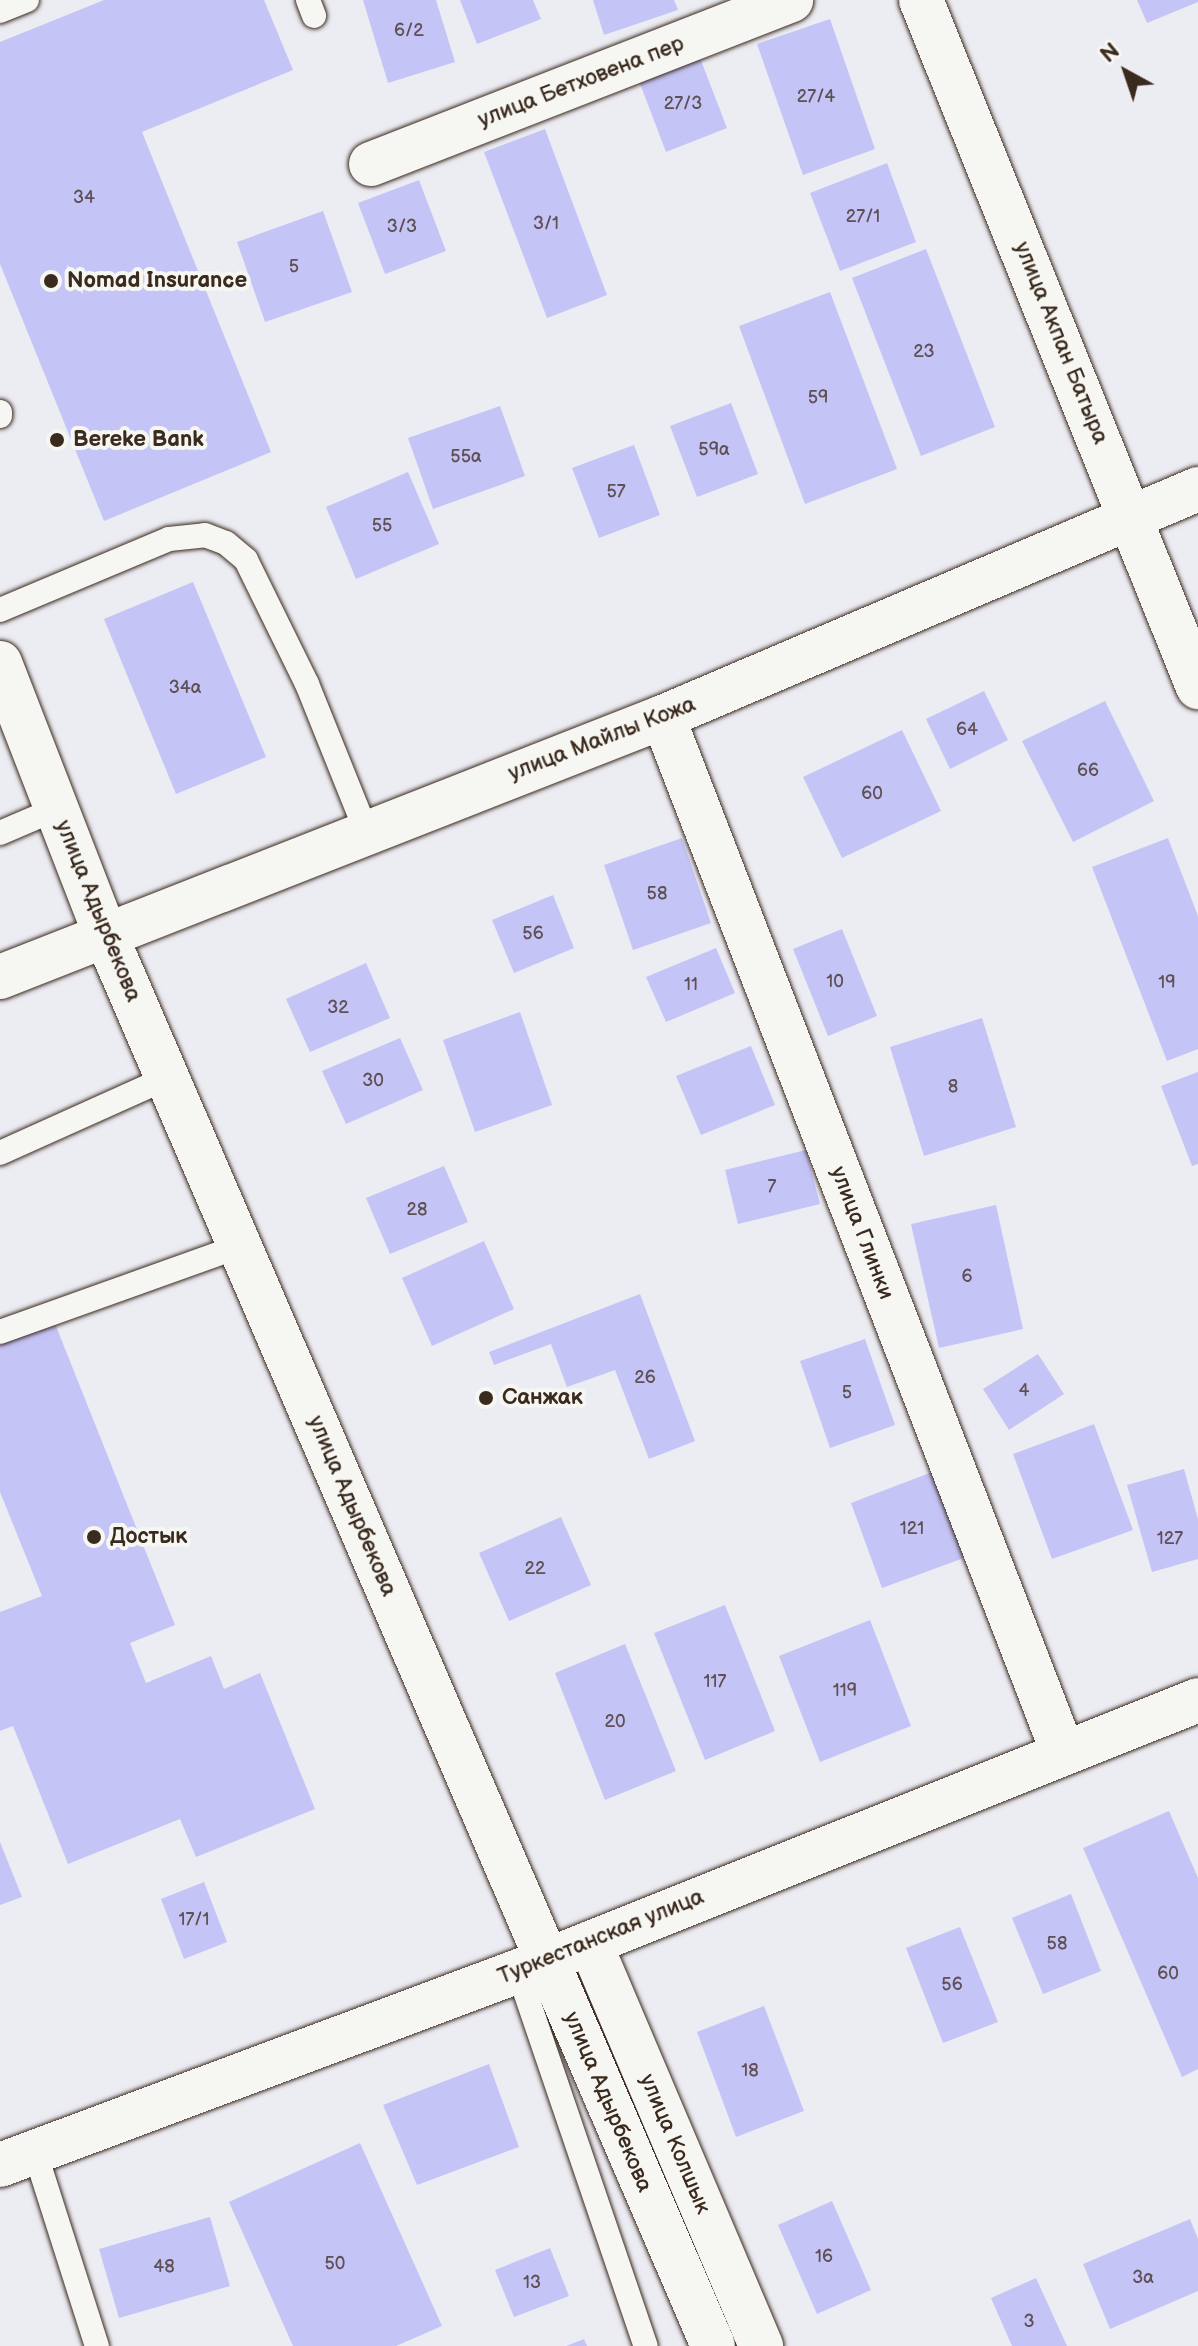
<!DOCTYPE html>
<html>
<head>
<meta charset="utf-8">
<style>
	body { margin:0 }
	#map { position:relative; width:1198px; height:2346px; overflow:hidden; background:#ececf3; font-family:"Balsamiq Sans",sans-serif }
	div>[style] { position:absolute }
	[style*='--x'] { left:calc(var(--x)*1px); top:calc(var(--y)*1px); width:calc(var(--w)*1px); rotate:calc(var(--a)*1deg) }
	.building>* { inset:0; background:#c5c4f7 }
	.roads { filter:drop-shadow(0 0 2px #3b2a1e) drop-shadow(0 0 2px #3b2a1e) }
	.service>* { height:24px; margin:-12px; padding:0 12px; transform-origin:12px; border-radius:12px; background:#f6f6f2 }
	.minor>* { height:44px; margin:-22px; padding:0 22px; transform-origin:22px; border-radius:22px; background:#f6f6f2 }
	.tertiary>* { height:44px; margin:-22px; padding:0 22px; transform-origin:22px; border-radius:22px; background:#f6f6f2 }
	.secondary>* { height:44px; margin:-22px; padding:0 22px; transform-origin:22px; border-radius:22px; background:#f6f6f2 }
	.dots>* { width:22px; height:22px; translate:-50% -50%; box-sizing:border-box; border:4px solid #f6f6f2; border-radius:50% }
	span { translate:-50% -50%; white-space:nowrap; text-align:center; line-height:1.15; -webkit-text-stroke:8px #f6f6f2; paint-order:stroke }
	.number-label { font-size:18px; color:#5e5054 }
	.number-label span { -webkit-text-stroke-width:0 }
	.street-label { font-size:22px; color:#3b2a1e }
	.poi-label { font-size:22px; color:#3b2a1e; font-weight:700 }
	.left { translate:0 -50%; text-align:left }
	.north { position:absolute; left:1086px; top:32px; width:80px; height:80px; -webkit-text-stroke:6px #f6f6f2; paint-order:stroke; rotate:320deg; font-size:22px; font-weight:700; line-height:32px; text-align:center; color:#3b2a1e }
	.north::after { content:''; display:block; margin:auto; width:28px; height:36px; background:#3b2a1e; clip-path:polygon(50% 0,100% 100%,50% 72%,0 100%) }
</style>
</head>
<body>
<div id="map">
	<div class="building">
		<i style="clip-path:polygon(104px 0,264px 0,293px 70px,142px 132px,271px 452px,104px 521px,0 264px,0 42px)"></i>
		<i style="clip-path:polygon(363px 0,436px 0,455px 62px,388px 83px)"></i>
		<i style="clip-path:polygon(460px 0,533px 0,541px 19px,477px 44px)"></i>
		<i style="clip-path:polygon(593px 0,674px 0,678px 10px,604px 35px)"></i>
		<i style="clip-path:polygon(1137px 0,1198px 0,1198px 2px,1147px 23px)"></i>
		<i style="clip-path:polygon(830px 19px,875px 149px,803px 175px,757px 44px)"></i>
		<i style="clip-path:polygon(700px 58px,727px 128px,666px 152px,639px 81px)"></i>
		<i style="clip-path:polygon(545px 129px,607px 295px,547px 318px,484px 152px)"></i>
		<i style="clip-path:polygon(887px 163px,916px 242px,840px 271px,810px 193px)"></i>
		<i style="clip-path:polygon(419px 180px,446px 251px,385px 274px,358px 203px)"></i>
		<i style="clip-path:polygon(323px 211px,352px 292px,265px 322px,237px 242px)"></i>
		<i style="clip-path:polygon(926px 249px,995px 427px,921px 456px,852px 278px)"></i>
		<i style="clip-path:polygon(830px 292px,897px 469px,805px 504px,739px 326px)"></i>
		<i style="clip-path:polygon(731px 403px,758px 474px,697px 497px,670px 426px)"></i>
		<i style="clip-path:polygon(500px 406px,525px 476px,433px 509px,408px 438px)"></i>
		<i style="clip-path:polygon(634px 445px,660px 515px,599px 538px,572px 468px)"></i>
		<i style="clip-path:polygon(408px 472px,439px 544px,356px 579px,326px 507px)"></i>
		<i style="clip-path:polygon(193px 582px,266px 757px,176px 794px,104px 619px)"></i>
		<i style="clip-path:polygon(984px 691px,1008px 740px,950px 769px,926px 719px)"></i>
		<i style="clip-path:polygon(1105px 701px,1154px 801px,1073px 842px,1022px 741px)"></i>
		<i style="clip-path:polygon(902px 730px,941px 811px,842px 858px,803px 777px)"></i>
		<i style="clip-path:polygon(682px 838px,711px 923px,633px 950px,604px 865px)"></i>
		<i style="clip-path:polygon(1168px 838px,1198px 916px,1198px 1049px,1167px 1061px,1092px 867px)"></i>
		<i style="clip-path:polygon(553px 895px,574px 948px,514px 973px,492px 920px)"></i>
		<i style="clip-path:polygon(842px 929px,877px 1016px,828px 1036px,793px 949px)"></i>
		<i style="clip-path:polygon(716px 948px,735px 993px,666px 1022px,646px 977px)"></i>
		<i style="clip-path:polygon(366px 963px,390px 1018px,310px 1052px,286px 999px)"></i>
		<i style="clip-path:polygon(520px 1012px,552px 1105px,475px 1132px,443px 1040px)"></i>
		<i style="clip-path:polygon(982px 1018px,1016px 1127px,924px 1156px,890px 1047px)"></i>
		<i style="clip-path:polygon(400px 1038px,423px 1090px,346px 1124px,322px 1071px)"></i>
		<i style="clip-path:polygon(751px 1046px,775px 1105px,701px 1135px,676px 1076px)"></i>
		<i style="clip-path:polygon(1198px 1072px,1198px 1164px,1192px 1166px,1161px 1086px)"></i>
		<i style="clip-path:polygon(806px 1150px,820px 1204px,738px 1224px,725px 1170px)"></i>
		<i style="clip-path:polygon(444px 1166px,468px 1222px,390px 1254px,366px 1198px)"></i>
		<i style="clip-path:polygon(996px 1205px,1023px 1329px,939px 1348px,911px 1224px)"></i>
		<i style="clip-path:polygon(484px 1241px,514px 1309px,432px 1346px,402px 1278px)"></i>
		<i style="clip-path:polygon(640px 1294px,695px 1441px,649px 1459px,615px 1370px,567px 1387px,551px 1344px,494px 1365px,489px 1352px)"></i>
		<i style="clip-path:polygon(52px 1316px,175px 1625px,130px 1643px,146px 1683px,211px 1656px,224px 1689px,260px 1673px,315px 1809px,196px 1857px,180px 1819px,68px 1864px,13px 1726px,0 1731px,0 1612px,42px 1596px,0 1492px,0 1337px)"></i>
		<i style="clip-path:polygon(865px 1339px,895px 1425px,830px 1448px,800px 1361px)"></i>
		<i style="clip-path:polygon(1038px 1354px,1064px 1394px,1009px 1430px,983px 1389px)"></i>
		<i style="clip-path:polygon(1094px 1424px,1133px 1530px,1052px 1559px,1013px 1454px)"></i>
		<i style="clip-path:polygon(940px 1469px,972px 1555px,882px 1588px,851px 1503px)"></i>
		<i style="clip-path:polygon(1184px 1469px,1198px 1519px,1198px 1559px,1152px 1572px,1127px 1485px)"></i>
		<i style="clip-path:polygon(561px 1517px,591px 1585px,509px 1621px,479px 1553px)"></i>
		<i style="clip-path:polygon(725px 1605px,775px 1731px,705px 1760px,654px 1633px)"></i>
		<i style="clip-path:polygon(870px 1620px,911px 1726px,820px 1762px,779px 1656px)"></i>
		<i style="clip-path:polygon(625px 1644px,676px 1771px,605px 1800px,555px 1673px)"></i>
		<i style="clip-path:polygon(1169px 1811px,1198px 1878px,1198px 2069px,1182px 2077px,1083px 1848px)"></i>
		<i style="clip-path:polygon(0 1842px,22px 1897px,0 1905px)"></i>
		<i style="clip-path:polygon(204px 1882px,227px 1942px,184px 1959px,161px 1899px)"></i>
		<i style="clip-path:polygon(1071px 1894px,1101px 1971px,1043px 1994px,1012px 1918px)"></i>
		<i style="clip-path:polygon(960px 1927px,998px 2022px,943px 2043px,906px 1948px)"></i>
		<i style="clip-path:polygon(764px 2006px,804px 2111px,736px 2137px,697px 2032px)"></i>
		<i style="clip-path:polygon(489px 2064px,519px 2147px,417px 2185px,383px 2105px)"></i>
		<i style="clip-path:polygon(360px 2143px,442px 2326px,396px 2346px,293px 2346px,229px 2202px)"></i>
		<i style="clip-path:polygon(832px 2201px,871px 2290px,817px 2314px,778px 2225px)"></i>
		<i style="clip-path:polygon(210px 2217px,230px 2286px,119px 2318px,99px 2249px)"></i>
		<i style="clip-path:polygon(1190px 2219px,1198px 2239px,1198px 2291px,1110px 2329px,1083px 2264px)"></i>
		<i style="clip-path:polygon(550px 2248px,569px 2296px,514px 2317px,495px 2270px)"></i>
		<i style="clip-path:polygon(1036px 2278px,1067px 2346px,1012px 2346px,991px 2298px)"></i>
		<i style="clip-path:polygon(584px 2339px,587px 2346px,566px 2346px)"></i>
	</div>
	<div class="roads">
		<div class="service">
			<i style="--x:308;--y:0;--w:17;--a:69"></i>
			<i style="--x:0;--y:11;--w:29;--a:-22"></i>
			<i style="--x:0;--y:412;--w:4;--a:90"></i>
			<i style="--x:0;--y:610;--w:183;--a:-22.8"></i>
			<i style="--x:169;--y:539;--w:36;--a:-6"></i>
			<i style="--x:205;--y:535;--w:22;--a:21"></i>
			<i style="--x:226;--y:543;--w:26;--a:40"></i>
			<i style="--x:246;--y:560;--w:138;--a:63.8"></i>
			<i style="--x:307;--y:684;--w:158;--a:68.1"></i>
			<i style="--x:0;--y:833;--w:61;--a:-23.2"></i>
			<i style="--x:0;--y:1153;--w:183;--a:-24.2"></i>
			<i style="--x:0;--y:1332;--w:255;--a:-19.7"></i>
			<i style="--x:518;--y:1971;--w:396;--a:71.2"></i>
			<i style="--x:35;--y:2152;--w:204;--a:72.3"></i>
		</div>
		<div class="minor">
			<i style="--x:921;--y:0;--w:741;--a:68.04"></i>
			<i style="--x:371;--y:164;--w:451;--a:-21.3"></i>
			<i style="--x:663;--y:717;--w:1107;--a:68.88"></i>
			<i style="--x:0;--y:977;--w:712;--a:-21.41"></i>
			<i style="--x:663;--y:717;--w:582;--a:-23.08"></i>
			<i style="--x:590;--y:1943;--w:438;--a:67"></i>
		</div>
		<div class="tertiary">
			<i style="--x:0;--y:2165;--w:585;--a:-20.51"></i>
			<i style="--x:548;--y:1960;--w:700;--a:-21.8"></i>
		</div>
		<div class="secondary">
			<i style="--x:0;--y:663;--w:287;--a:68.8"></i>
			<i style="--x:104;--y:931;--w:1540;--a:66.71"></i>
		</div>
	</div>
	<div class="dots">
		<i style="left:51px;top:281px;background:#3b2a1e"></i>
		<i style="left:57px;top:440px;background:#3b2a1e"></i>
		<i style="left:486px;top:1398px;background:#3b2a1e"></i>
		<i style="left:94px;top:1537px;background:#3b2a1e"></i>
	</div>
	<div class="number-label">
		<span style="left:409px;top:31px">6/2</span>
		<span style="left:816px;top:97px">27/4</span>
		<span style="left:683px;top:104px">27/3</span>
		<span style="left:84px;top:198px">34</span>
		<span style="left:863px;top:217px">27/1</span>
		<span style="left:546px;top:224px">3/1</span>
		<span style="left:402px;top:227px">3/3</span>
		<span style="left:294px;top:267px">5</span>
		<span style="left:924px;top:352px">23</span>
		<span style="left:818px;top:398px">59</span>
		<span style="left:714px;top:450px">59а</span>
		<span style="left:466px;top:457px">55а</span>
		<span style="left:616px;top:492px">57</span>
		<span style="left:382px;top:526px">55</span>
		<span style="left:185px;top:688px">34а</span>
		<span style="left:967px;top:730px">64</span>
		<span style="left:1088px;top:771px">66</span>
		<span style="left:872px;top:794px">60</span>
		<span style="left:657px;top:894px">58</span>
		<span style="left:533px;top:934px">56</span>
		<span style="left:835px;top:982px">10</span>
		<span style="left:1167px;top:983px">19</span>
		<span style="left:691px;top:985px">11</span>
		<span style="left:338px;top:1008px">32</span>
		<span style="left:373px;top:1081px">30</span>
		<span style="left:953px;top:1087px">8</span>
		<span style="left:772px;top:1187px">7</span>
		<span style="left:417px;top:1210px">28</span>
		<span style="left:967px;top:1277px">6</span>
		<span style="left:645px;top:1378px">26</span>
		<span style="left:1024px;top:1391px">4</span>
		<span style="left:847px;top:1393px">5</span>
		<span style="left:912px;top:1529px">121</span>
		<span style="left:1170px;top:1539px">127</span>
		<span style="left:535px;top:1569px">22</span>
		<span style="left:715px;top:1682px">117</span>
		<span style="left:845px;top:1691px">119</span>
		<span style="left:615px;top:1722px">20</span>
		<span style="left:194px;top:1920px">17/1</span>
		<span style="left:1057px;top:1944px">58</span>
		<span style="left:1168px;top:1974px">60</span>
		<span style="left:952px;top:1985px">56</span>
		<span style="left:750px;top:2071px">18</span>
		<span style="left:824px;top:2257px">16</span>
		<span style="left:335px;top:2264px">50</span>
		<span style="left:164px;top:2267px">48</span>
		<span style="left:1143px;top:2278px">3а</span>
		<span style="left:532px;top:2283px">13</span>
		<span style="left:1029px;top:2322px">3</span>
	</div>
	<div class="street-label">
		<span style="left:581px;top:82px;rotate:-21deg">улица Бетховена пер</span>
		<span style="left:1061px;top:343px;rotate:68deg">улица Акпан Батыра</span>
		<span style="left:602px;top:739px;rotate:-21deg">улица Майлы Кожа</span>
		<span style="left:98px;top:911px;rotate:68deg">улица Адырбекова</span>
		<span style="left:862px;top:1233px;rotate:69deg">улица Глинки</span>
		<span style="left:352px;top:1506px;rotate:67deg">улица Адырбекова</span>
		<span style="left:601px;top:1937px;rotate:-22deg">Туркестанская улица</span>
		<span style="left:608px;top:2102px;rotate:67deg">улица Адырбекова</span>
		<span style="left:675px;top:2144px;rotate:67deg">улица Колшык</span>
	</div>
	<div class="poi-label">
		<span class="left" style="left:67px;top:281px">Nomad Insurance</span>
		<span class="left" style="left:73px;top:440px">Bereke Bank</span>
		<span class="left" style="left:502px;top:1398px">Санжак</span>
		<span class="left" style="left:110px;top:1537px">Достык</span>
	</div>
	<div class="north">N</div>
</div>
</body>
</html>
